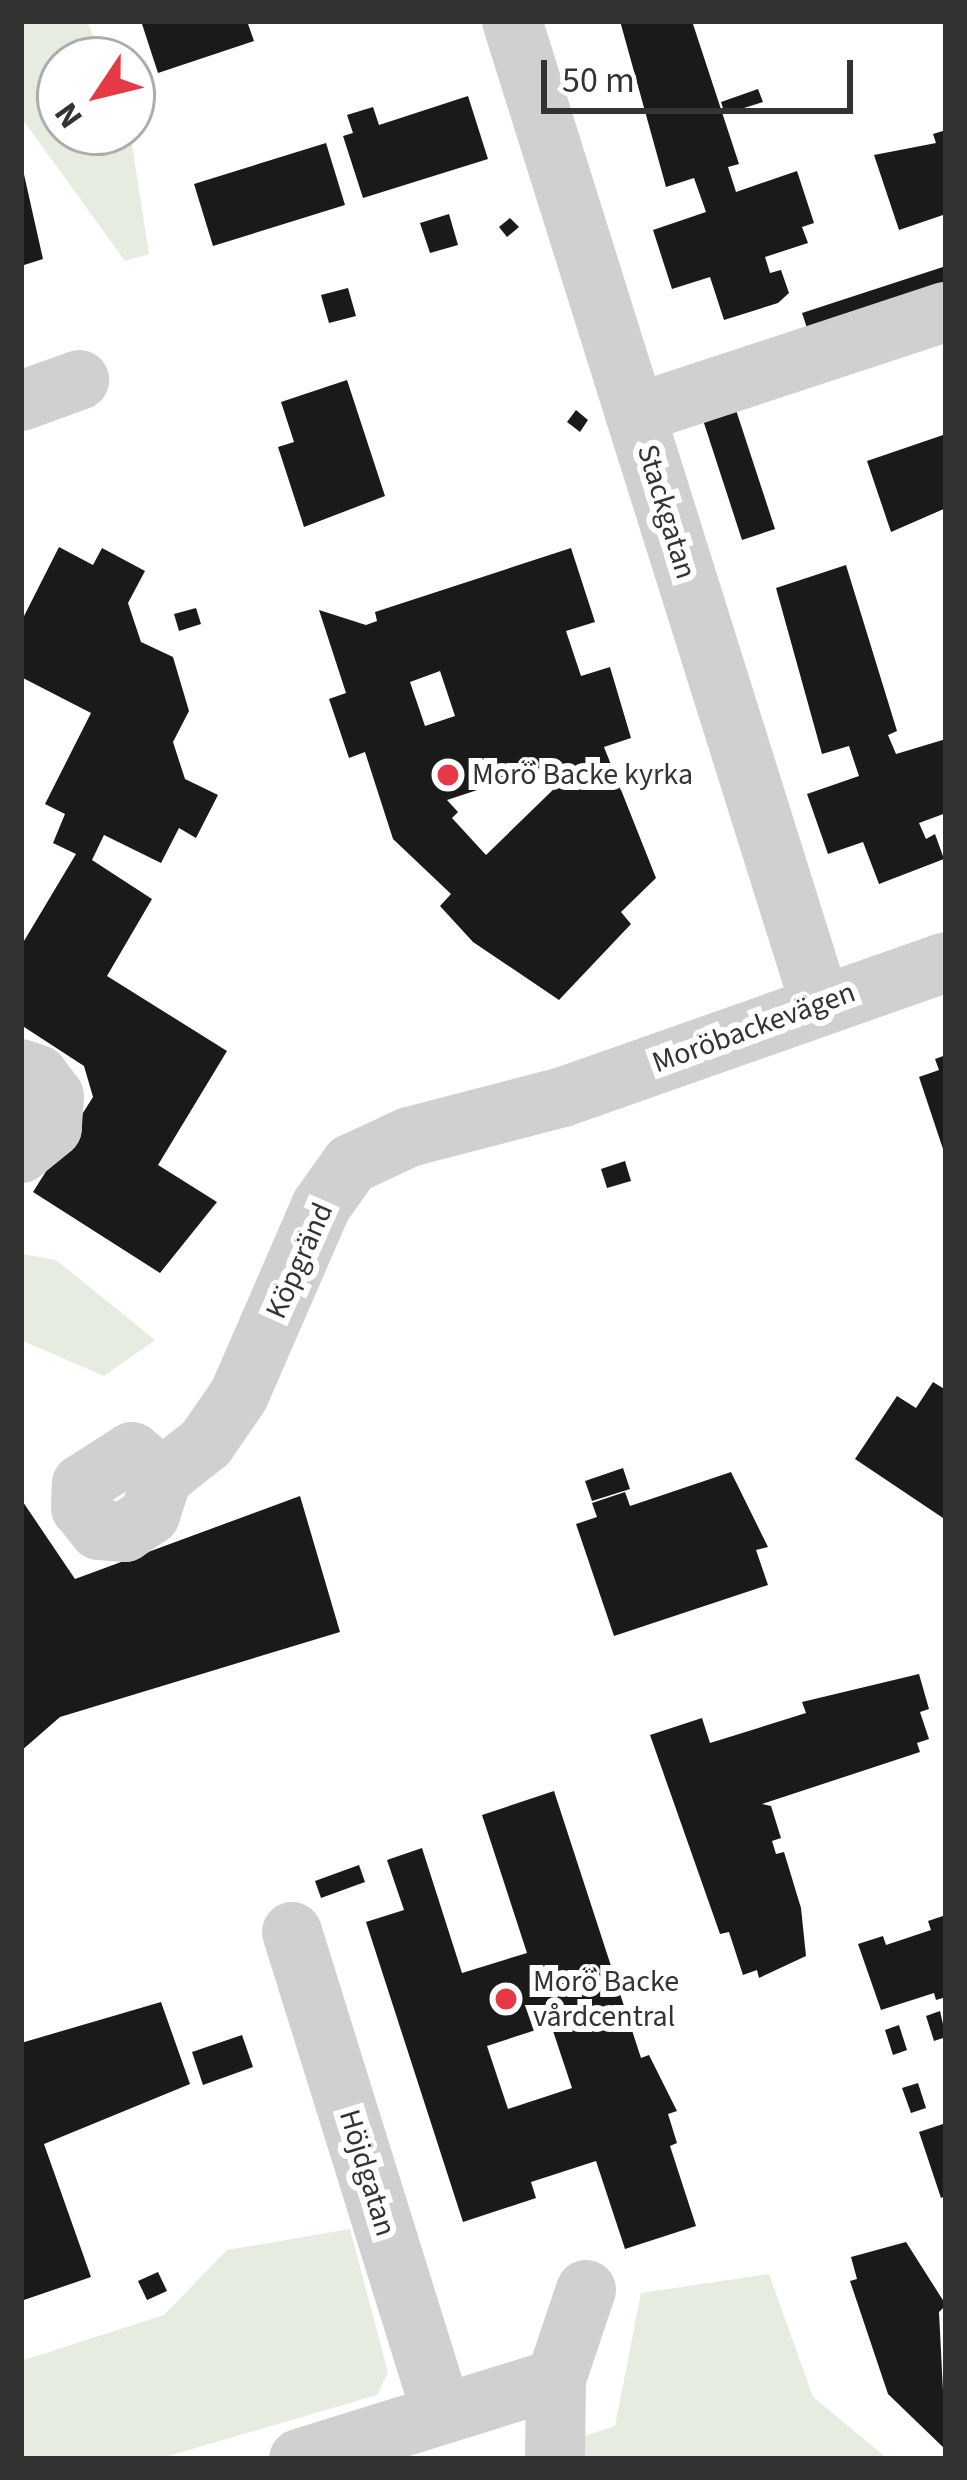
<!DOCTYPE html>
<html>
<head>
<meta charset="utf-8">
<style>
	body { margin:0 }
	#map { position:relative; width:967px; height:2480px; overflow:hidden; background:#fff; font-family:"Source Sans 3",sans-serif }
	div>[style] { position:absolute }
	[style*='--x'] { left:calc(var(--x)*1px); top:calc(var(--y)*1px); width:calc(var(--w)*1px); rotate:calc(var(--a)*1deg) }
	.green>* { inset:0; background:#e6ecdf }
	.building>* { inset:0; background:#1a1a1a }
	.minor>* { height:60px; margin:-30px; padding:0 30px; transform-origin:30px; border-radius:30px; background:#d0d0d0 }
	.dots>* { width:33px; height:33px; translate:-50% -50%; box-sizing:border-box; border:6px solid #fff; border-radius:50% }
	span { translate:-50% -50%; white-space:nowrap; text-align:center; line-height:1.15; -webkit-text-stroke:12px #fff; paint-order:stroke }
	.street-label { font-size:30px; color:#333 }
	.poi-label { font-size:30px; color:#333 }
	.left { translate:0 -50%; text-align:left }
	.frame { position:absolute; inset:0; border:24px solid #333; pointer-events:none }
	.north { position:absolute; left:36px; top:36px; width:120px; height:120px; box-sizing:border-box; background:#fff; border:3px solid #adadad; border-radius:50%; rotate:235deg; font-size:33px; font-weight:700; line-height:48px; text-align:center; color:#333 }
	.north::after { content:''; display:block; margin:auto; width:42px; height:54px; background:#e63946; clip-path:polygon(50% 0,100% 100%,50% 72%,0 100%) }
	.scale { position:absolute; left:541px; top:60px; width:312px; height:54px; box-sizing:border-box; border:6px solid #333; border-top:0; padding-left:15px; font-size:36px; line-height:42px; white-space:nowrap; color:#333; -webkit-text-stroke:9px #fff; paint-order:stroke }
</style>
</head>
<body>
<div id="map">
	<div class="green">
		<i style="clip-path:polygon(21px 21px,87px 21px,103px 60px,60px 60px,60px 132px,130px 132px,149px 254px,125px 261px,21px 117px)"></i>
		<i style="clip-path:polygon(21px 1254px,56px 1260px,155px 1340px,104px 1376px,21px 1340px)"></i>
		<i style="clip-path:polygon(350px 2229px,388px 2373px,377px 2395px,158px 2459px,21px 2459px,21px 2361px,164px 2315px,227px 2250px)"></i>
		<i style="clip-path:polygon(769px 2274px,813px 2397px,888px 2459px,515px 2459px,615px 2426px,641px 2293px)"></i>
	</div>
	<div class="building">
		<i style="clip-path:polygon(141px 21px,247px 21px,254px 41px,158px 73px)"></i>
		<i style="clip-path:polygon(620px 21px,692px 21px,739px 164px,728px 167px,736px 192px,797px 171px,814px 223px,802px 227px,808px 243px,765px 257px,770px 273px,781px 270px,789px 293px,778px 303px,724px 320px,710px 277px,672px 289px,653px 230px,706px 212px,694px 178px,666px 187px)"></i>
		<i style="clip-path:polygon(758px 89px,763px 102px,725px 114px,721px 102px)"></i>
		<i style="clip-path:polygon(468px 96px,488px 159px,363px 198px,343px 136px,353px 133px,347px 115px,373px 107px,379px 125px)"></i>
		<i style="clip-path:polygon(946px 130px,946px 214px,899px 230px,874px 155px,936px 143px,933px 134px)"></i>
		<i style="clip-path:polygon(326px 143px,345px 205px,213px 246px,194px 184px)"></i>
		<i style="clip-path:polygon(21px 161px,43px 259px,21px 266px)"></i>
		<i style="clip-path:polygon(449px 214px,458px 245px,430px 253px,420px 223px)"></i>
		<i style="clip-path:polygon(510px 218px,519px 227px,507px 237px,499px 227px)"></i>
		<i style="clip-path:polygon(946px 266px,946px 303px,813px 346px,802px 313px)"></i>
		<i style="clip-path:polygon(348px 288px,356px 316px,329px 323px,321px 295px)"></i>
		<i style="clip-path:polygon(347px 380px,385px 496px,304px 527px,278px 447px,294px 442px,281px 402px)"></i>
		<i style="clip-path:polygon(576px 410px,588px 420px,580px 432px,567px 422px)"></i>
		<i style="clip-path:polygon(736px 410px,775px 529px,742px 540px,703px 420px)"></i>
		<i style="clip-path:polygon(946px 434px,946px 508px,891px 532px,867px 461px)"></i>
		<i style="clip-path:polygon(59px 547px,93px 565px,102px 548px,145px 571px,128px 603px,141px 642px,173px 657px,189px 711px,173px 742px,185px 779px,218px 795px,196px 838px,179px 828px,161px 863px,104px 835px,92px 860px,152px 899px,107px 976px,227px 1051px,158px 1165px,217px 1202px,160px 1273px,33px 1192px,93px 1097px,84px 1066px,21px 1025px,21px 946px,76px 854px,53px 843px,65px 814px,45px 804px,91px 713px,21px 677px,21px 622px)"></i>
		<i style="clip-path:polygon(evenodd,571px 548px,595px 622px,566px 631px,581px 676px,610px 667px,631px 738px,604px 747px,656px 878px,621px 912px,631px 924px,559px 1000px,473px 942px,440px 906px,451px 894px,393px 839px,365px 752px,349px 758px,329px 699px,346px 693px,319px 610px,366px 625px,377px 621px,375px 612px,571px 548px,440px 671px,455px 716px,425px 726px,410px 682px,440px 671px,571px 548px,553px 765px,559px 784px,486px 855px,452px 818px,458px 812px,447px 800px,553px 765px)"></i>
		<i style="clip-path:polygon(846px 565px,897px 731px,888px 735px,896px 754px,946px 739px,946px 813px,919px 823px,926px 839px,935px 834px,944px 859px,879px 884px,863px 842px,828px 854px,807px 794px,859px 776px,849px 746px,822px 754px,776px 588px)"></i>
		<i style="clip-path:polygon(196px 608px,201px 624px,179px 631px,174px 614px)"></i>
		<i style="clip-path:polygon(946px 1055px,946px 1155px,945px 1155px,919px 1077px,939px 1070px,935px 1059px)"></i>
		<i style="clip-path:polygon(625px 1161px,631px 1181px,607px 1188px,601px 1169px)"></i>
		<i style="clip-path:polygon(933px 1382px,946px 1390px,946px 1520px,855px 1459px,897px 1396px,916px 1408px)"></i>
		<i style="clip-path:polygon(623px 1468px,630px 1489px,592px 1501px,585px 1481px)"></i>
		<i style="clip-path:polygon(731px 1472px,768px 1547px,756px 1550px,768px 1585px,614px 1636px,576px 1524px,597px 1517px,592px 1503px,625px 1492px,630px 1506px)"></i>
		<i style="clip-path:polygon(300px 1496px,340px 1632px,60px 1717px,21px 1751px,21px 1499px,75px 1579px)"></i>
		<i style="clip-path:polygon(919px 1674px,929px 1709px,920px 1712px,929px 1739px,917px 1743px,920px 1752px,762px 1804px,771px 1806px,781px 1838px,772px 1841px,776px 1854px,784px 1852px,801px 1908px,806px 1956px,759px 1978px,757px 1970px,743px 1975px,729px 1932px,720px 1934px,650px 1735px,702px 1718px,710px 1743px,806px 1713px,802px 1702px)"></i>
		<i style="clip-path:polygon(evenodd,554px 1791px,641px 2058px,649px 2055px,677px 2111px,668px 2114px,677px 2143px,670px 2146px,696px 2226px,625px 2249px,596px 2161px,531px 2182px,536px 2198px,463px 2222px,366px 1922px,404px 1910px,387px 1860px,422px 1848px,462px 1973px,527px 1953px,482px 1815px,554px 1791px,551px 2025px,572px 2088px,508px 2109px,487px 2046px,551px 2025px)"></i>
		<i style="clip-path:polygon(359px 1865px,365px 1882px,321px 1898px,315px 1881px)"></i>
		<i style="clip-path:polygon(946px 1915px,946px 1997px,936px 2000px,934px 1993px,881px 2010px,858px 1944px,883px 1936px,886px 1945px,931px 1930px,928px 1921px)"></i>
		<i style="clip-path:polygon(161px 2002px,190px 2084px,44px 2144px,91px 2277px,21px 2301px,21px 2043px)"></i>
		<i style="clip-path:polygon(940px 2011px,946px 2037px,934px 2041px,926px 2016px)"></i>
		<i style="clip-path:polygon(899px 2025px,907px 2050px,893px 2055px,885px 2030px)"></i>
		<i style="clip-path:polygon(242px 2035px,253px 2067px,203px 2085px,192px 2052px)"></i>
		<i style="clip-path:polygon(918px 2083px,926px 2108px,911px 2113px,902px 2088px)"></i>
		<i style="clip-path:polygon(946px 2123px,946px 2196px,941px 2198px,919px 2132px)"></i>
		<i style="clip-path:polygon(906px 2242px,946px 2305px,939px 2312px,946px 2450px,888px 2394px,850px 2281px,857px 2279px,851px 2257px)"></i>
		<i style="clip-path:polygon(158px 2272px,167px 2291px,147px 2300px,138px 2281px)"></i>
	</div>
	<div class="minor">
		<i style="--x:512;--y:21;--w:1029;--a:72.59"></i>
		<i style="--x:21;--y:401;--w:62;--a:-19.9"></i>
		<i style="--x:635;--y:414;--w:327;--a:-18.2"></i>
		<i style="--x:21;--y:1069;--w:18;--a:19"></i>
		<i style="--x:38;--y:1075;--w:26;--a:53"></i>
		<i style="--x:54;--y:1096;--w:32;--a:94"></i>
		<i style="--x:52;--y:1128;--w:40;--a:141"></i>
		<i style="--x:132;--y:1452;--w:40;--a:41"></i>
		<i style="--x:162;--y:1478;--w:39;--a:108"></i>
		<i style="--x:150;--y:1515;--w:30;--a:146"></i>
		<i style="--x:125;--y:1532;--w:26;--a:-176"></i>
		<i style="--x:99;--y:1530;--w:28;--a:-129"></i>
		<i style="--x:81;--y:1508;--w:24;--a:-88"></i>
		<i style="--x:82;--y:1484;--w:59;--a:-32.6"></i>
		<i style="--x:162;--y:1478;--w:56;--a:-38.5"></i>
		<i style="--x:206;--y:1443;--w:58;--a:-55.5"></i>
		<i style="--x:239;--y:1395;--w:206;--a:-66.5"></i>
		<i style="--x:321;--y:1206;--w:52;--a:-54.5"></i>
		<i style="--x:351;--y:1164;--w:64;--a:-25"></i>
		<i style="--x:409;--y:1137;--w:159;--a:-14.6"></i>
		<i style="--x:563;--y:1097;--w:406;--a:-19.4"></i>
		<i style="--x:292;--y:1932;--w:505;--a:72.71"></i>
		<i style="--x:299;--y:2459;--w:269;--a:-17.3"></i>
		<i style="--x:556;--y:2379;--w:94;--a:-71.4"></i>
		<i style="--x:555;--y:2459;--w:80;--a:-89.3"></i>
	</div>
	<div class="dots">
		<i style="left:448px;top:775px;background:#e63946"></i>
		<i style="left:506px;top:1999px;background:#e63946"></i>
	</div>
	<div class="street-label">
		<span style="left:666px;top:512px;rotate:73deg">Stackgatan</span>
		<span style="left:754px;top:1028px;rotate:-20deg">Moröbackevägen</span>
		<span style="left:300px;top:1261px;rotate:-66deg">Köpgränd</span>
		<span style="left:367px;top:2173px;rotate:73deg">Höjdgatan</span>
	</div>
	<div class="poi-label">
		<span class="left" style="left:472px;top:775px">Morö Backe kyrka</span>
		<span class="left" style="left:533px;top:1999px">Morö Backe<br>vårdcentral</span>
	</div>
	<div class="frame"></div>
	<div class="north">N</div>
	<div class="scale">50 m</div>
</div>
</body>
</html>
